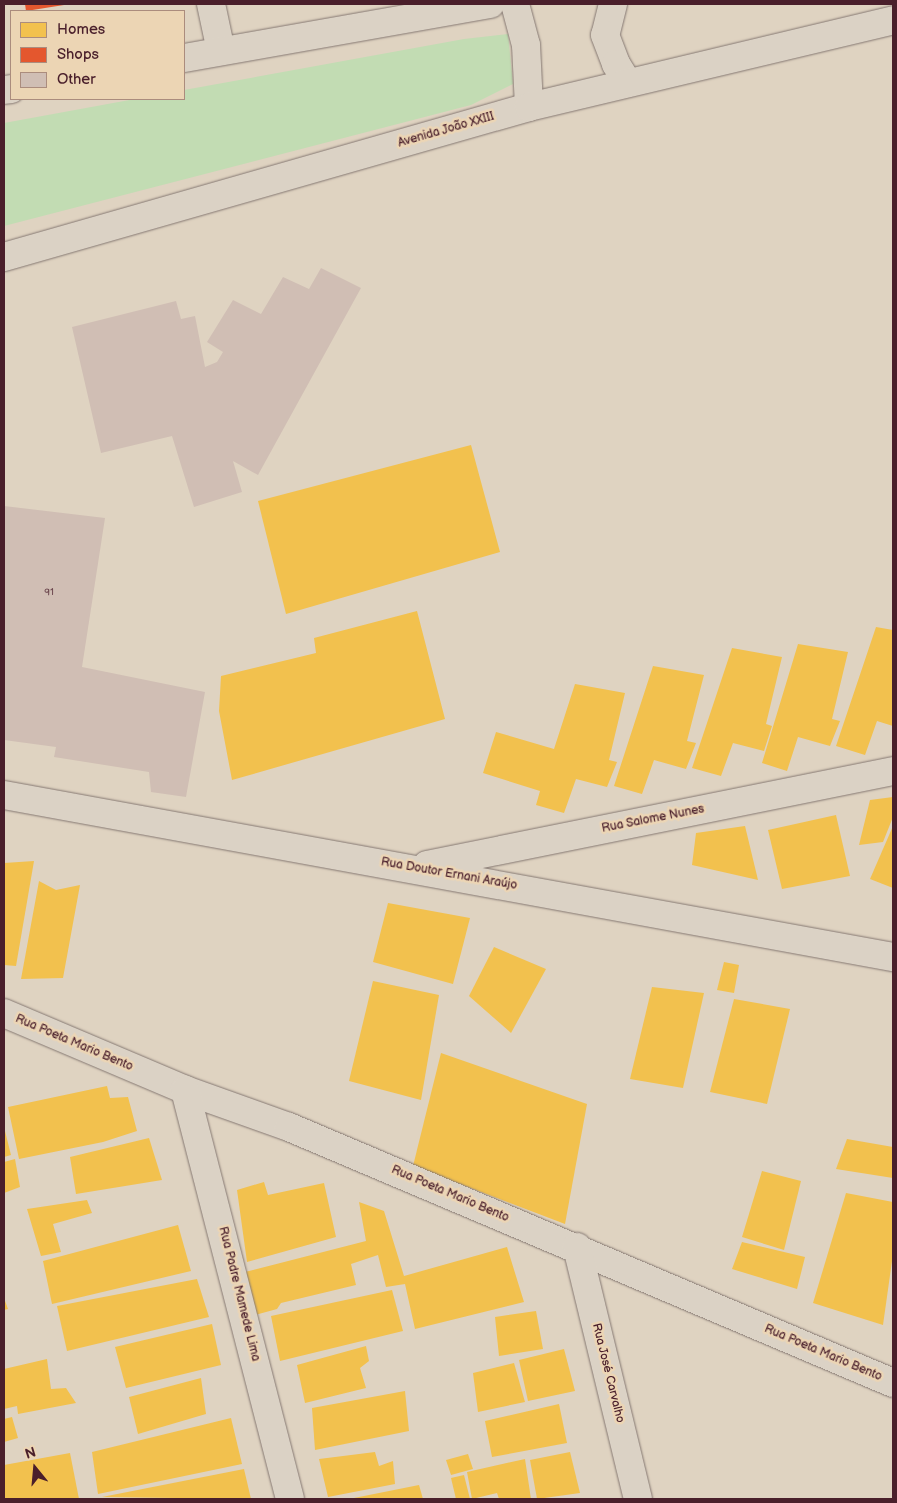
<!DOCTYPE html>
<html>
<head>
<meta charset="utf-8">
<style>
	body { margin:0 }
	#map { position:relative; width:897px; height:1503px; overflow:hidden; background:#dfd3c1; font-family:"Balsamiq Sans",sans-serif }
	div>[style] { position:absolute }
	[style*='--x'] { left:calc(var(--x)*1px); top:calc(var(--y)*1px); width:calc(var(--w)*1px); rotate:calc(var(--a)*1deg) }
	.green>* { inset:0; background:#c2dcb3 }
	.homes>* { inset:0; background:#f2c14e }
	.shops>* { inset:0; background:#e4572e }
	.building>* { inset:0; background:#d0beb4 }
	.roads { filter:drop-shadow(0 0 1px #857872) drop-shadow(0 0 1px #857872) }
	.minor>* { height:28px; margin:-14px; padding:0 14px; transform-origin:14px; border-radius:14px; background:#dbd2c5 }
	.major>* { height:28px; margin:-14px; padding:0 14px; transform-origin:14px; border-radius:14px; background:#dbd2c5 }
	span { translate:-50% -50%; white-space:nowrap; text-align:center; line-height:1.15; -webkit-text-stroke:5px #ecd5b4; paint-order:stroke }
	.number-label { font-size:10px; color:#6d484f }
	.number-label span { -webkit-text-stroke-width:0 }
	.street-label { font-size:12px; color:#4a1f2b }
	.frame { position:absolute; inset:0; border:5px solid #4a1f2b; pointer-events:none }
	.legend { position:absolute; left:10px; top:10px; width:175px; height:90px; box-sizing:border-box; background:#ecd5b4; border:1px solid #ab8c7d; margin:0; padding:6px 9px; list-style:none; font-size:15px; color:#4a1f2b }
	.legend li { display:flex; align-items:center; gap:10px; height:25px }
	.legend b { width:25px; border:1px solid #ab8c7d }
	.north { position:absolute; left:10px; top:1443px; width:50px; height:50px; -webkit-text-stroke:4px #ecd5b4; paint-order:stroke; rotate:343deg; font-size:14px; font-weight:700; line-height:20px; text-align:center; color:#4a1f2b }
	.north::after { content:''; display:block; margin:auto; width:18px; height:22px; background:#4a1f2b; clip-path:polygon(50% 0,100% 100%,50% 72%,0 100%) }
</style>
</head>
<body>
<div id="map">
	<div class="green">
		<i style="clip-path:polygon(508px 34px,513px 84px,471px 105px,4px 226px,4px 123px,135px 99px,184px 99px,184px 90px,464px 39px)"></i>
	</div>
	<div class="homes">
		<i style="clip-path:polygon(471px 445px,500px 552px,286px 614px,258px 501px)"></i>
		<i style="clip-path:polygon(417px 611px,445px 719px,232px 780px,219px 711px,221px 676px,316px 653px,314px 638px)"></i>
		<i style="clip-path:polygon(876px 627px,893px 630px,893px 726px,877px 721px,865px 755px,836px 746px)"></i>
		<i style="clip-path:polygon(798px 644px,848px 652px,832px 719px,840px 721px,830px 746px,798px 737px,787px 771px,762px 763px)"></i>
		<i style="clip-path:polygon(732px 648px,782px 657px,766px 724px,772px 726px,764px 751px,733px 743px,721px 776px,692px 768px)"></i>
		<i style="clip-path:polygon(653px 666px,704px 675px,687px 741px,696px 743px,686px 769px,654px 760px,642px 794px,614px 786px)"></i>
		<i style="clip-path:polygon(575px 684px,625px 693px,609px 760px,617px 762px,607px 787px,576px 779px,564px 813px,536px 805px,540px 791px,483px 773px,496px 732px,554px 749px)"></i>
		<i style="clip-path:polygon(893px 797px,893px 817px,883px 842px,859px 845px,870px 800px)"></i>
		<i style="clip-path:polygon(836px 815px,850px 876px,782px 889px,768px 830px)"></i>
		<i style="clip-path:polygon(745px 826px,758px 880px,692px 865px,696px 833px)"></i>
		<i style="clip-path:polygon(893px 826px,893px 888px,870px 879px)"></i>
		<i style="clip-path:polygon(34px 861px,16px 966px,4px 965px,4px 863px)"></i>
		<i style="clip-path:polygon(39px 881px,56px 890px,80px 885px,63px 978px,21px 979px)"></i>
		<i style="clip-path:polygon(388px 903px,470px 918px,453px 984px,373px 962px)"></i>
		<i style="clip-path:polygon(494px 947px,546px 969px,511px 1033px,469px 996px)"></i>
		<i style="clip-path:polygon(724px 962px,739px 965px,734px 993px,717px 990px)"></i>
		<i style="clip-path:polygon(373px 981px,439px 995px,421px 1100px,349px 1081px)"></i>
		<i style="clip-path:polygon(652px 987px,704px 993px,683px 1088px,630px 1079px)"></i>
		<i style="clip-path:polygon(734px 999px,790px 1009px,767px 1104px,710px 1092px)"></i>
		<i style="clip-path:polygon(441px 1053px,587px 1104px,565px 1224px,413px 1166px)"></i>
		<i style="clip-path:polygon(107px 1086px,110px 1098px,128px 1097px,137px 1131px,103px 1142px,19px 1159px,8px 1107px)"></i>
		<i style="clip-path:polygon(4px 1127px,11px 1155px,4px 1157px)"></i>
		<i style="clip-path:polygon(149px 1138px,162px 1180px,76px 1194px,70px 1157px)"></i>
		<i style="clip-path:polygon(847px 1139px,893px 1147px,893px 1178px,836px 1169px)"></i>
		<i style="clip-path:polygon(15px 1159px,20px 1187px,4px 1193px,4px 1162px)"></i>
		<i style="clip-path:polygon(762px 1171px,801px 1181px,784px 1250px,742px 1237px)"></i>
		<i style="clip-path:polygon(264px 1182px,268px 1195px,324px 1183px,336px 1237px,247px 1262px,237px 1190px)"></i>
		<i style="clip-path:polygon(846px 1193px,893px 1202px,893px 1254px,883px 1325px,813px 1303px)"></i>
		<i style="clip-path:polygon(87px 1200px,92px 1213px,53px 1224px,61px 1252px,41px 1256px,27px 1209px)"></i>
		<i style="clip-path:polygon(359px 1202px,384px 1211px,404px 1276px,507px 1247px,524px 1302px,415px 1329px,405px 1284px,386px 1287px,378px 1255px,351px 1264px,356px 1285px,281px 1303px,277px 1309px,255px 1315px,245px 1272px,366px 1241px)"></i>
		<i style="clip-path:polygon(178px 1225px,191px 1271px,52px 1304px,43px 1261px)"></i>
		<i style="clip-path:polygon(742px 1242px,805px 1257px,797px 1289px,732px 1269px)"></i>
		<i style="clip-path:polygon(197px 1279px,209px 1317px,67px 1351px,57px 1306px)"></i>
		<i style="clip-path:polygon(392px 1290px,403px 1331px,280px 1361px,271px 1316px)"></i>
		<i style="clip-path:polygon(4px 1298px,8px 1309px,4px 1310px)"></i>
		<i style="clip-path:polygon(536px 1311px,543px 1349px,499px 1356px,495px 1317px)"></i>
		<i style="clip-path:polygon(212px 1324px,221px 1365px,126px 1388px,115px 1347px)"></i>
		<i style="clip-path:polygon(366px 1346px,369px 1361px,360px 1368px,366px 1388px,305px 1403px,297px 1365px)"></i>
		<i style="clip-path:polygon(564px 1349px,575px 1391px,528px 1401px,519px 1360px)"></i>
		<i style="clip-path:polygon(47px 1359px,51px 1389px,66px 1388px,76px 1403px,18px 1414px,17px 1406px,4px 1409px,4px 1369px)"></i>
		<i style="clip-path:polygon(514px 1363px,525px 1402px,478px 1412px,473px 1373px)"></i>
		<i style="clip-path:polygon(201px 1378px,206px 1414px,138px 1434px,129px 1397px)"></i>
		<i style="clip-path:polygon(405px 1391px,409px 1431px,315px 1450px,312px 1408px)"></i>
		<i style="clip-path:polygon(559px 1404px,567px 1443px,492px 1457px,485px 1421px)"></i>
		<i style="clip-path:polygon(12px 1417px,18px 1438px,4px 1442px,4px 1419px)"></i>
		<i style="clip-path:polygon(231px 1418px,242px 1464px,98px 1494px,92px 1452px)"></i>
		<i style="clip-path:polygon(375px 1452px,379px 1466px,393px 1461px,395px 1484px,328px 1497px,319px 1459px)"></i>
		<i style="clip-path:polygon(570px 1452px,580px 1493px,537px 1499px,530px 1460px)"></i>
		<i style="clip-path:polygon(70px 1453px,79px 1499px,4px 1499px,4px 1465px)"></i>
		<i style="clip-path:polygon(468px 1454px,473px 1469px,451px 1475px,446px 1460px)"></i>
		<i style="clip-path:polygon(525px 1459px,531px 1499px,499px 1499px,497px 1493px,472px 1499px,467px 1472px)"></i>
		<i style="clip-path:polygon(244px 1469px,251px 1499px,102px 1497px)"></i>
		<i style="clip-path:polygon(464px 1475px,470px 1499px,456px 1499px,451px 1478px)"></i>
		<i style="clip-path:polygon(419px 1485px,423px 1499px,354px 1499px,354px 1498px)"></i>
	</div>
	<div class="shops">
		<i style="clip-path:polygon(25px 4px,64px 4px,64px 5px,26px 11px)"></i>
	</div>
	<div class="building">
		<i style="clip-path:polygon(321px 268px,361px 288px,258px 475px,233px 461px,242px 492px,194px 507px,172px 436px,101px 453px,72px 327px,176px 301px,181px 319px,195px 316px,205px 367px,217px 362px,223px 352px,207px 342px,233px 300px,261px 314px,283px 277px,309px 289px)"></i>
		<i style="clip-path:polygon(4px 506px,105px 518px,82px 667px,205px 692px,186px 797px,151px 792px,149px 772px,54px 757px,56px 747px,4px 740px)"></i>
	</div>
	<div class="roads">
		<div class="minor">
			<i style="--x:211;--y:4;--w:48;--a:78"></i>
			<i style="--x:4;--y:795;--w:904;--a:10.33"></i>
			<i style="--x:427;--y:865;--w:475;--a:-11.4"></i>
			<i style="--x:4;--y:1013;--w:197;--a:23"></i>
			<i style="--x:185;--y:1090;--w:110;--a:19.6"></i>
			<i style="--x:289;--y:1127;--w:656;--a:22.97"></i>
			<i style="--x:185;--y:1090;--w:422;--a:75.6"></i>
			<i style="--x:577;--y:1247;--w:259;--a:76.4"></i>
		</div>
		<div class="major">
			<i style="--x:515;--y:4;--w:42;--a:75"></i>
			<i style="--x:526;--y:45;--w:62;--a:87.2"></i>
			<i style="--x:613;--y:4;--w:32;--a:104"></i>
			<i style="--x:605;--y:35;--w:31;--a:69"></i>
			<i style="--x:616;--y:64;--w:22;--a:58"></i>
			<i style="--x:184;--y:58;--w:311;--a:-10"></i>
			<i style="--x:4;--y:90;--w:7;--a:-8"></i>
			<i style="--x:4;--y:257;--w:546;--a:-15.95"></i>
			<i style="--x:529;--y:107;--w:374;--a:-13.4"></i>
		</div>
	</div>
	<div class="number-label">
		<span style="left:49px;top:593px">91</span>
	</div>
	<div class="street-label">
		<span style="left:446px;top:130px;rotate:-16deg">Avenida João XXIII</span>
		<span style="left:653px;top:819px;rotate:-11deg">Rua Salome Nunes</span>
		<span style="left:449px;top:874px;rotate:10deg">Rua Doutor Ernani Araújo</span>
		<span style="left:74px;top:1043px;rotate:23deg">Rua Poeta Mario Bento</span>
		<span style="left:450px;top:1194px;rotate:23deg">Rua Poeta Mario Bento</span>
		<span style="left:239px;top:1294px;rotate:76deg">Rua Padre Mamede Lima</span>
		<span style="left:823px;top:1353px;rotate:23deg">Rua Poeta Mario Bento</span>
		<span style="left:608px;top:1373px;rotate:76deg">Rua José Carvalho</span>
	</div>
	<div class="frame"></div>
	<ul class="legend">
	<li><b style="height:14px;background:#f2c14e"></b>Homes</li>
	<li><b style="height:14px;background:#e4572e"></b>Shops</li>
	<li><b style="height:14px;background:#d0beb4"></b>Other</li>
	</ul>
	<div class="north">N</div>
</div>
</body>
</html>
